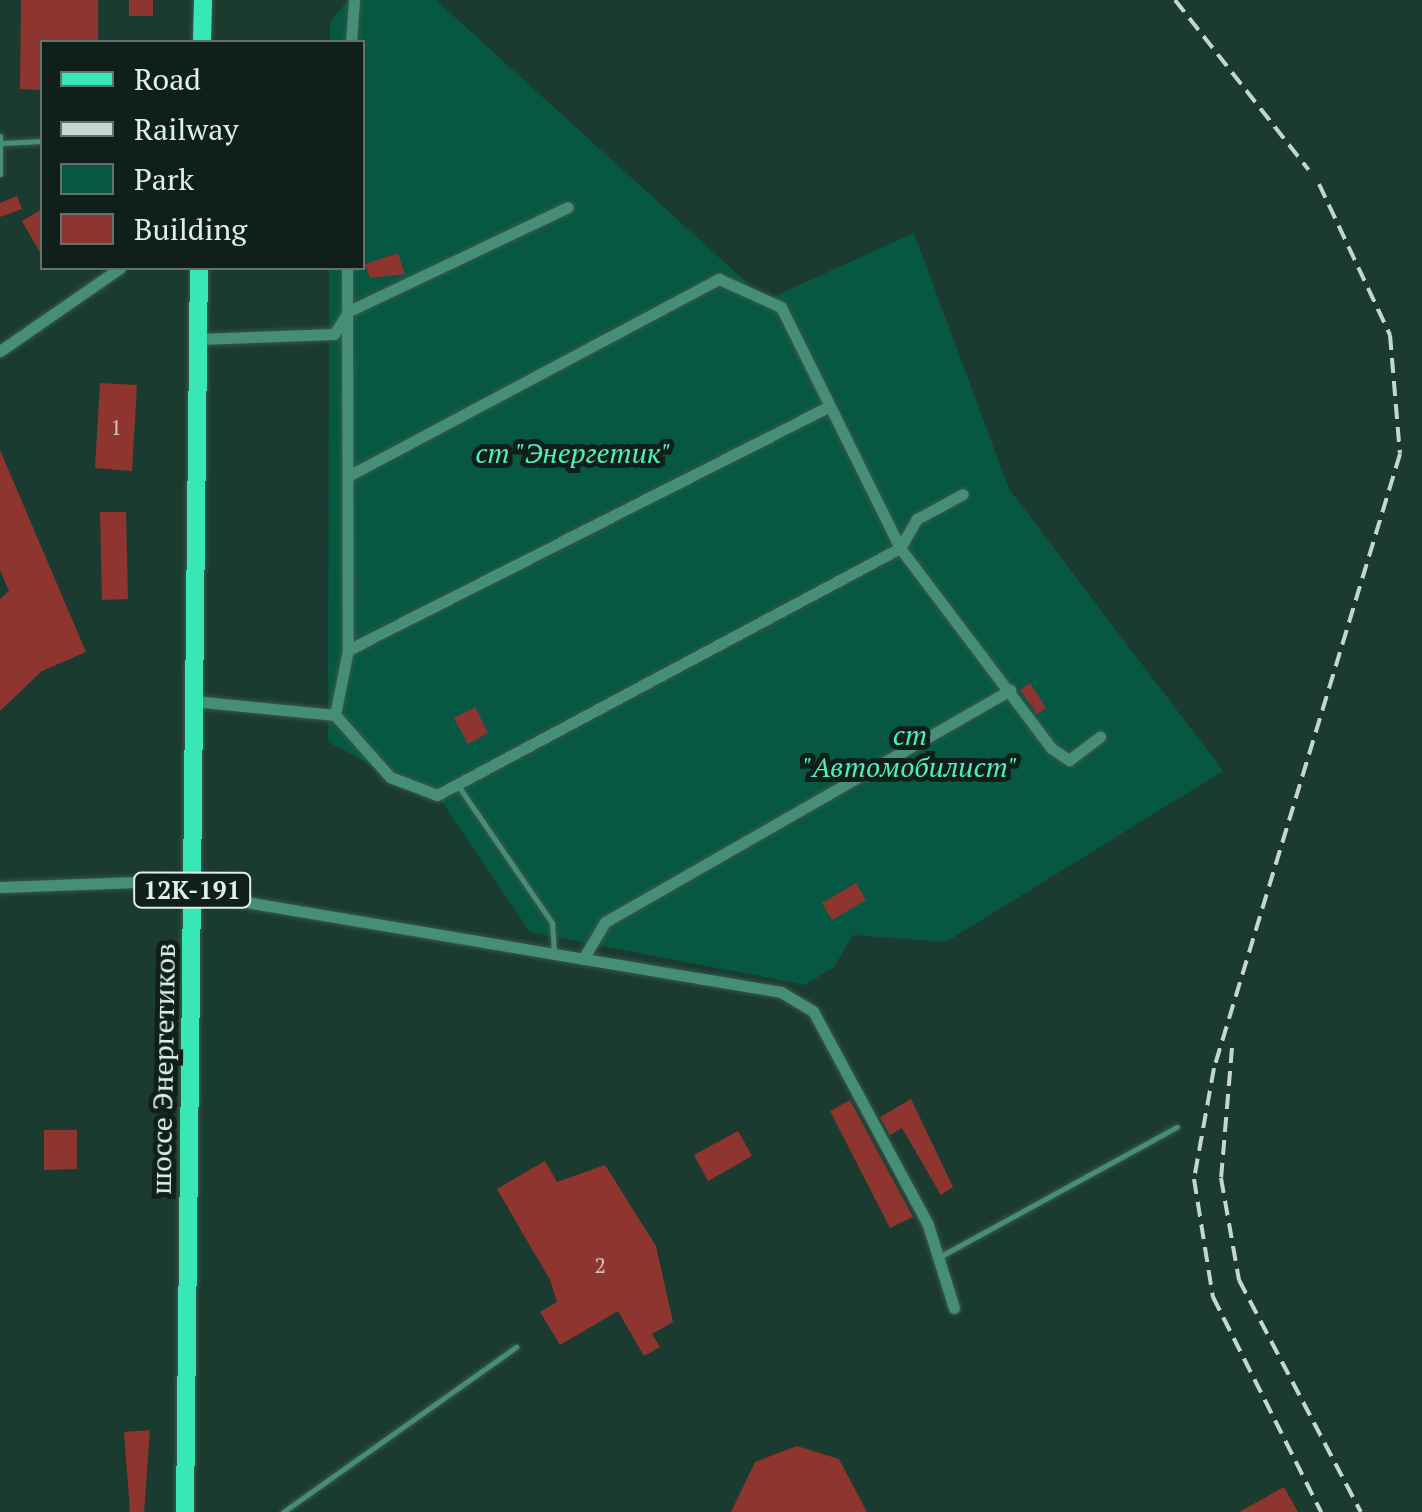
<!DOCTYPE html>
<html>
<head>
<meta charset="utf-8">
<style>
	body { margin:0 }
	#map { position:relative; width:1422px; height:1512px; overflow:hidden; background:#1b3b30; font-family:"PT Serif",serif }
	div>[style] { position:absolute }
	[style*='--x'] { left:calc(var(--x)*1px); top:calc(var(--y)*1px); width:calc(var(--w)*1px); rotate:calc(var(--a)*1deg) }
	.green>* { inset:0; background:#065842 }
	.building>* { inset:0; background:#8e3530 }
	.roads { filter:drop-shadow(0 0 2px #3a584d) drop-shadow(0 0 2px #3a584d) }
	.service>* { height:5px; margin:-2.5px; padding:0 2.5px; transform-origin:2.5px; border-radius:2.5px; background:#468e75 }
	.minor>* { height:11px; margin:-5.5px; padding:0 5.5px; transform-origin:5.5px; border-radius:5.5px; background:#468e75 }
	.primary>* { height:18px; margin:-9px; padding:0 9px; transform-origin:9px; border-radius:9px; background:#37e7b6 }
	.rail>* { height:4px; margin-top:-2px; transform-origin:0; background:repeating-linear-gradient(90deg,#c3d7cf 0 15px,transparent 0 23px) }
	span { translate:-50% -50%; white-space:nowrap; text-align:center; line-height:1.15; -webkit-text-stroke:10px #111f1a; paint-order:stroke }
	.number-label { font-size:22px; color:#cac1ba }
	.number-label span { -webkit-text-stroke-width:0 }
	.shield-label span { padding:2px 8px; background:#111f1a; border:2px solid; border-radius:8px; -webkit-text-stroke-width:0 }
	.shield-label { font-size:25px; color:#def0e8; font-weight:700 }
	.park-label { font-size:28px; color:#4bf0bf; font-style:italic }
	.street-label { font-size:28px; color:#def0e8 }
	.legend { position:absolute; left:40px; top:40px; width:325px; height:230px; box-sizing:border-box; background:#111f1a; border:2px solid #63736c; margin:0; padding:12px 18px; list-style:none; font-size:30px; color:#def0e8 }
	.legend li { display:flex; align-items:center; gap:20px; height:50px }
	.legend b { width:50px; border:2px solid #63736c }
</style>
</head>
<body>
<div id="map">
	<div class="green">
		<i style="clip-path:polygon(348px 0,436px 0,766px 300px,914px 233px,1009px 489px,1223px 771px,946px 942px,853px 935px,834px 967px,805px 985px,530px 932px,442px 802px,328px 742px,329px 268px,362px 268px,362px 42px,330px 42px,330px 22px)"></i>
	</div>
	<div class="building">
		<i style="clip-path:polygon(21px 0,98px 0,98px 42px,42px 42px,42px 90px,20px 89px)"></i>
		<i style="clip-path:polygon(129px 0,153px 0,153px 16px,129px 16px)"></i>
		<i style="clip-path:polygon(17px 196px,22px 209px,0 217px,0 203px)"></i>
		<i style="clip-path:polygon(42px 209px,42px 256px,22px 221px)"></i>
		<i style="clip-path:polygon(398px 253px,405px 274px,370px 278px,365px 264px)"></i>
		<i style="clip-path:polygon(100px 383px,137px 385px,132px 471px,95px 468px)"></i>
		<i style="clip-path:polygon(0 450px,86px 652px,42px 671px,0 711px,0 599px,9px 591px,0 570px)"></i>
		<i style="clip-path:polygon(100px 512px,126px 512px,128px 599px,102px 600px)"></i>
		<i style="clip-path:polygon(1030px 683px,1046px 708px,1037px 714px,1020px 690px)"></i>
		<i style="clip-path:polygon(475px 707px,488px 733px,468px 744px,454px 718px)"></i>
		<i style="clip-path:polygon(856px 883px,866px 900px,832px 920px,822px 903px)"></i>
		<i style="clip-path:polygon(911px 1099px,953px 1187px,941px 1195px,902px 1128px,890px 1135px,880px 1117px)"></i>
		<i style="clip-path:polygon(850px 1100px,913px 1217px,890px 1228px,830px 1111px)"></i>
		<i style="clip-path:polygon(44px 1130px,77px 1130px,77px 1169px,44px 1170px)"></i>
		<i style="clip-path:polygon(738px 1131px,752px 1156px,708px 1181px,694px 1155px)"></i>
		<i style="clip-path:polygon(545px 1161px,557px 1182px,605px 1165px,656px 1246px,673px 1322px,652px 1334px,660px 1347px,644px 1356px,618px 1311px,560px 1345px,540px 1312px,557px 1302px,550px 1280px,497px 1189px)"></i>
		<i style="clip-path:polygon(150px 1430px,144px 1512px,130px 1512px,124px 1432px)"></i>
		<i style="clip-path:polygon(797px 1446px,839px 1459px,867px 1512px,731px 1512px,755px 1462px)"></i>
		<i style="clip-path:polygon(1284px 1487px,1298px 1512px,1239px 1512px)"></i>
	</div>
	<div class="roads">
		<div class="service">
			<i style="--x:0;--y:136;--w:38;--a:90"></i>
			<i style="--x:3;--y:143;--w:39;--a:-3"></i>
			<i style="--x:459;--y:787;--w:165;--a:55.6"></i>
			<i style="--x:552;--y:923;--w:29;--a:86"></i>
			<i style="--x:941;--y:1256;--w:269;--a:-28.7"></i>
			<i style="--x:283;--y:1512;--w:286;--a:-35.3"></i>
		</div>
		<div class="minor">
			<i style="--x:351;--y:42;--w:42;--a:-85.9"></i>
			<i style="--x:347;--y:268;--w:382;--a:89.9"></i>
			<i style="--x:198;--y:339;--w:136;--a:-2.1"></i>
			<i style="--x:334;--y:334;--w:27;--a:-57"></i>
			<i style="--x:349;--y:311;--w:242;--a:-25.4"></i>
			<i style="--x:0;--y:351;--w:146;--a:-34.7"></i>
			<i style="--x:352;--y:474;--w:416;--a:-28"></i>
			<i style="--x:719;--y:279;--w:68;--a:24.3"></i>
			<i style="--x:781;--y:307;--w:269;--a:63.7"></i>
			<i style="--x:900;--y:548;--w:251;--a:52.9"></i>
			<i style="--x:1051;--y:748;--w:22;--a:34"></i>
			<i style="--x:1069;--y:760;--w:39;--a:-37"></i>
			<i style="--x:192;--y:701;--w:144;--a:5.6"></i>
			<i style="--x:335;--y:715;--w:66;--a:-78.7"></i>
			<i style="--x:348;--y:650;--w:536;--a:-26.85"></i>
			<i style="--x:335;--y:715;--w:83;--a:48.4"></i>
			<i style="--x:390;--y:777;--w:50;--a:21"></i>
			<i style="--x:437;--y:795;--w:525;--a:-28.08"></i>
			<i style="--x:900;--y:548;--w:34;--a:-60"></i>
			<i style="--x:917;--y:519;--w:52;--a:-28.5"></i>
			<i style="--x:0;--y:887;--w:192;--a:-2.1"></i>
			<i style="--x:192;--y:893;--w:597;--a:9.54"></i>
			<i style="--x:781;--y:992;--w:37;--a:31"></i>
			<i style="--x:813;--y:1011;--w:243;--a:61.7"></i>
			<i style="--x:928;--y:1225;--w:87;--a:72.6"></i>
			<i style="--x:583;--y:959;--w:43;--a:-59.3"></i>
			<i style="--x:605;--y:922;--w:467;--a:-29.8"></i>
		</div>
		<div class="primary">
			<i style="--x:202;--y:42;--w:42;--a:-88.6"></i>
			<i style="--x:185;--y:1512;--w:1244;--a:-89.36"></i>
		</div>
	</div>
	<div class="rail">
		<i style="--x:1175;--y:0;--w:216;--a:51.8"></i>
		<i style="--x:1319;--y:184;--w:167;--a:64.8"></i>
		<i style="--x:1390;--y:335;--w:119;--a:85.2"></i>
		<i style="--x:1400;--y:454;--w:642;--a:106.85"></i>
		<i style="--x:1214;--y:1068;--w:113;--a:100.2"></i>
		<i style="--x:1194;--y:1179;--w:120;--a:80.9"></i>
		<i style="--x:1213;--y:1297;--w:241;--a:63.3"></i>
		<i style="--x:1232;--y:1048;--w:130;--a:94.8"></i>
		<i style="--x:1221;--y:1178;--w:104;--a:80"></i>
		<i style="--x:1239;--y:1280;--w:262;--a:62.3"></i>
	</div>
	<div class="number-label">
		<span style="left:116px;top:427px">1</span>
		<span style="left:600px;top:1265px">2</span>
	</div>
	<div class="shield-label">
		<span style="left:192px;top:890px">12К-191</span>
	</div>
	<div class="park-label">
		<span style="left:573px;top:453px">ст "Энергетик"</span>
		<span style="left:910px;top:751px">ст<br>"Автомобилист"</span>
	</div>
	<div class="street-label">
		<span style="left:163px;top:1069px;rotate:-89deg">шоссе Энергетиков</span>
	</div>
	<ul class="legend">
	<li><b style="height:12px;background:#37e7b6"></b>Road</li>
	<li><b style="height:12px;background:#c3d7cf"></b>Railway</li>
	<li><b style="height:28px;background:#065842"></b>Park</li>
	<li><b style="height:28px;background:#8e3530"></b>Building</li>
	</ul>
</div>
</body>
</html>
